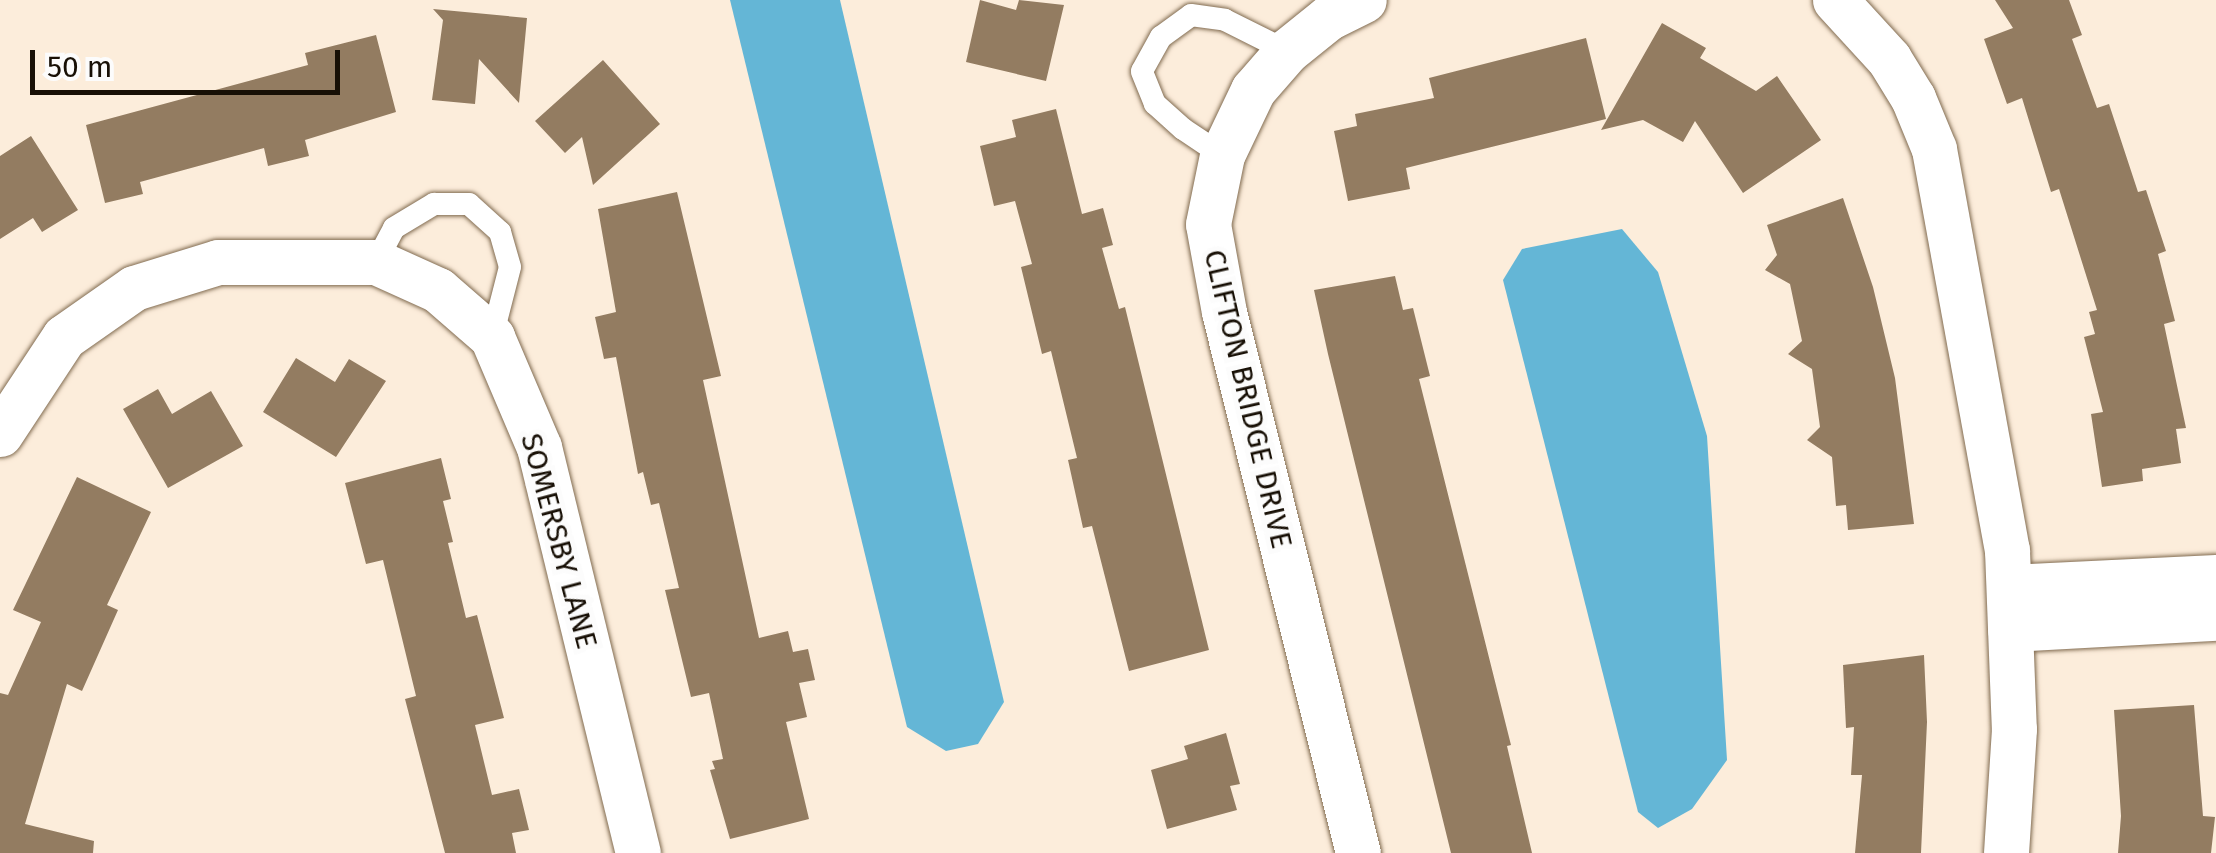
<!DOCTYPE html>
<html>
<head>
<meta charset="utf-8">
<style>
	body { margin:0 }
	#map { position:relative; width:2216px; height:853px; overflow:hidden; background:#fceddb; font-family:"Fira Sans",sans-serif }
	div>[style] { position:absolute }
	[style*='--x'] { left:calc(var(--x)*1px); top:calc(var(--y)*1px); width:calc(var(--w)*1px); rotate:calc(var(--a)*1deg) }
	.water>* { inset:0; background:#64b6d6 }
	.building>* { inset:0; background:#937c61 }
	.roads { filter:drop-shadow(0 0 2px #816b50) drop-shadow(0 0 2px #816b50) }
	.service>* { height:22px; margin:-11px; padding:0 11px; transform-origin:11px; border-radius:11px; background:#fff }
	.minor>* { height:45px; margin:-22.5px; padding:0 22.5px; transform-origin:22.5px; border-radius:22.5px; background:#fff }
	span { translate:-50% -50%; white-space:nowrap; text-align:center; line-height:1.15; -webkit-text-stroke:10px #fcfcfc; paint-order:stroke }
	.street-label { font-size:30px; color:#181006 }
	.scale { position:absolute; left:30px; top:50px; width:310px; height:45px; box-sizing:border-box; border:5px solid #181006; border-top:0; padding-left:12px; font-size:30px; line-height:35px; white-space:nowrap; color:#181006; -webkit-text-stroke:8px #fcfcfc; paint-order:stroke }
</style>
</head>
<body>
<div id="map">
	<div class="water">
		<i style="clip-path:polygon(730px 0,840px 0,1004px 702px,978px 744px,946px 751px,907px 727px)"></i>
		<i style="clip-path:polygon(1622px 229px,1658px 272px,1707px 436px,1727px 760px,1692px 809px,1658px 828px,1638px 812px,1503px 280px,1522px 249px)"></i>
	</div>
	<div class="building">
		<i style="clip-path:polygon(980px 0,1016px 10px,1019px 0,1064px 5px,1046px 81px,966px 62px)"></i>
		<i style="clip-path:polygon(1995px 0,2069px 0,2082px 35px,2072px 39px,2097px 108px,2109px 104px,2138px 192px,2146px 190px,2166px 251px,2158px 254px,2175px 321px,2164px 324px,2186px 428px,2176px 429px,2181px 463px,2142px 469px,2143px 481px,2102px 487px,2091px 414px,2103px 412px,2084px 337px,2095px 334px,2089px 312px,2097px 310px,2059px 189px,2051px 192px,2022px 98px,2007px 104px,1984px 39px,2013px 28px)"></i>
		<i style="clip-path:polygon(433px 9px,527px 18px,519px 103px,479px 59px,475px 104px,432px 100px,443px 20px)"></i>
		<i style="clip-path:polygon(1662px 23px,1706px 48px,1700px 58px,1756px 91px,1777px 76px,1821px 140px,1743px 193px,1695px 121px,1683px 142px,1643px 120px,1601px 130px)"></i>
		<i style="clip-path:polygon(376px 35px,396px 112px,305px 140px,309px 156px,268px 166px,264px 148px,140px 182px,143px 194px,105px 203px,86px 125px,308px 65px,305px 53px)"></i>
		<i style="clip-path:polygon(1586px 38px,1606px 119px,1406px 168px,1410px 189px,1348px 201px,1334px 131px,1357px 126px,1355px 114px,1434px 98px,1429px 78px)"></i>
		<i style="clip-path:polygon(603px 60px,660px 124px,593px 185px,582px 137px,565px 153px,535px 121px)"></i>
		<i style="clip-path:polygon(1056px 109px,1082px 214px,1103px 208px,1113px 245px,1102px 248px,1119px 309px,1125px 307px,1209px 650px,1129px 671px,1092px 526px,1083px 528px,1068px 460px,1077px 458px,1051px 351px,1042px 354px,1021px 267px,1032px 264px,1015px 201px,994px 206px,980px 146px,1016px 137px,1012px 120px)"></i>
		<i style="clip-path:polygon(31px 136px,78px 210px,42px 232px,33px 218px,0 239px,0 156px)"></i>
		<i style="clip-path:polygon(677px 192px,721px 376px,703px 380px,759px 638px,788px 631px,793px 652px,808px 649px,815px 680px,799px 683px,807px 717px,786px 722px,809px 819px,730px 839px,710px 770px,715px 769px,712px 761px,723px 759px,709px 693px,691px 697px,665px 590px,679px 588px,659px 503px,651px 505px,643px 472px,638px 474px,616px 357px,604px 359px,595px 317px,616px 312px,598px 209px)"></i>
		<i style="clip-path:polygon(1843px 198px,1873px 287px,1895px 378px,1914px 524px,1848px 530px,1846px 505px,1836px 506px,1832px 457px,1807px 440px,1820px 427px,1812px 369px,1788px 354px,1802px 341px,1790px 284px,1765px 270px,1777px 255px,1767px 225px)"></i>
		<i style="clip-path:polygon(1395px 276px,1403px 310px,1413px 308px,1430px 376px,1419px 379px,1511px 745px,1507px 746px,1532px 853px,1451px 853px,1328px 354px,1314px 290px)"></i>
		<i style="clip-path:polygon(296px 358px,335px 382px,349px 359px,386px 381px,336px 457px,263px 412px)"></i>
		<i style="clip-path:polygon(158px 389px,172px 414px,211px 391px,243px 446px,168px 488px,123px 409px)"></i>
		<i style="clip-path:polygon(441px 458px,451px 499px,443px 501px,453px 542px,448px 543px,466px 618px,477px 615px,504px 718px,475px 725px,492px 795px,519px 789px,529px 830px,512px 833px,516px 853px,445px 853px,405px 699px,416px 696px,383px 560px,366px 564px,345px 483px)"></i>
		<i style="clip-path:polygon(77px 477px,151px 512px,107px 605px,118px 610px,82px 691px,67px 684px,25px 824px,94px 841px,93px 853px,0 853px,0 693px,8px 695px,41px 622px,13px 610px)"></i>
		<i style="clip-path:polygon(1924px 655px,1927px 722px,1921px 853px,1855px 853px,1862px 775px,1851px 775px,1854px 727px,1846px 728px,1843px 665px)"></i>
		<i style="clip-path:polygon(2194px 705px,2203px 816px,2215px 817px,2211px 853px,2118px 853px,2121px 816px,2114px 710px)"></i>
		<i style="clip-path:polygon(1226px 733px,1240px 784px,1230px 786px,1237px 810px,1167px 829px,1151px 770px,1188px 759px,1184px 746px)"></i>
	</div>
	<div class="roads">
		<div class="service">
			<i style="--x:1222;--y:155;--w:47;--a:-146.3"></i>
			<i style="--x:1183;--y:129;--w:38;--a:-138"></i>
			<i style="--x:1155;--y:104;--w:35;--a:-112"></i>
			<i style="--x:1142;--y:71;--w:39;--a:-61"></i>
			<i style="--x:1161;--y:37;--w:37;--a:-36"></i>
			<i style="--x:1191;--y:15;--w:34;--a:8"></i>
			<i style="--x:1225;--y:20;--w:69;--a:26.6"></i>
			<i style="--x:376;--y:262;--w:38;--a:-62"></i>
			<i style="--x:394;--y:228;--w:47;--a:-31"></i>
			<i style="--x:434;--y:204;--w:35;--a:0"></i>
			<i style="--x:469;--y:204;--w:42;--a:42.1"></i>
			<i style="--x:500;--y:232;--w:36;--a:74"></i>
			<i style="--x:510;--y:267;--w:72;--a:104.4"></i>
		</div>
		<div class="minor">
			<i style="--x:1835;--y:0;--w:80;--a:47.5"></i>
			<i style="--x:1889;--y:59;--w:46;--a:58.4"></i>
			<i style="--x:1913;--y:98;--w:55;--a:67.6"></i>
			<i style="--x:1934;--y:149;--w:408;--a:79.7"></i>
			<i style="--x:2007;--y:550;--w:179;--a:87.8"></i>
			<i style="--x:2014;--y:729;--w:124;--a:93.7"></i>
			<i style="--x:0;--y:434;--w:116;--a:-56.6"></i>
			<i style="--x:64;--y:337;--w:85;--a:-35"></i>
			<i style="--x:134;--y:288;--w:88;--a:-17.2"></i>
			<i style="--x:218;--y:262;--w:158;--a:0"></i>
			<i style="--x:376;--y:262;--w:68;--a:24.3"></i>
			<i style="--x:438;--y:290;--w:72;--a:41"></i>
			<i style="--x:492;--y:337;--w:120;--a:66.9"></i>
			<i style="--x:539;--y:447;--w:418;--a:76.3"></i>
			<i style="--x:2009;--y:587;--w:207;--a:-2.8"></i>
			<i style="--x:2010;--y:629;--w:206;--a:-3.1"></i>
			<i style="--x:1358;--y:853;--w:557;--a:-103.91"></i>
			<i style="--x:1224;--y:312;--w:89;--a:-100.3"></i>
			<i style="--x:1208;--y:224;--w:70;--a:-78.5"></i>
			<i style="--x:1222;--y:155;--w:72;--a:-64.5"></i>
			<i style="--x:1253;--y:90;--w:52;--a:-48.9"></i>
			<i style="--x:1287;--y:51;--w:53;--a:-38.8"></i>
			<i style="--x:1328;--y:18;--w:40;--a:-26.6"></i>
		</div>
	</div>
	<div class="street-label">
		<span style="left:1248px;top:399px;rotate:77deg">CLIFTON BRIDGE DRIVE</span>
		<span style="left:559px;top:541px;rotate:75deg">SOMERSBY LANE</span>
	</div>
	<div class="scale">50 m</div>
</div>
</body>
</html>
